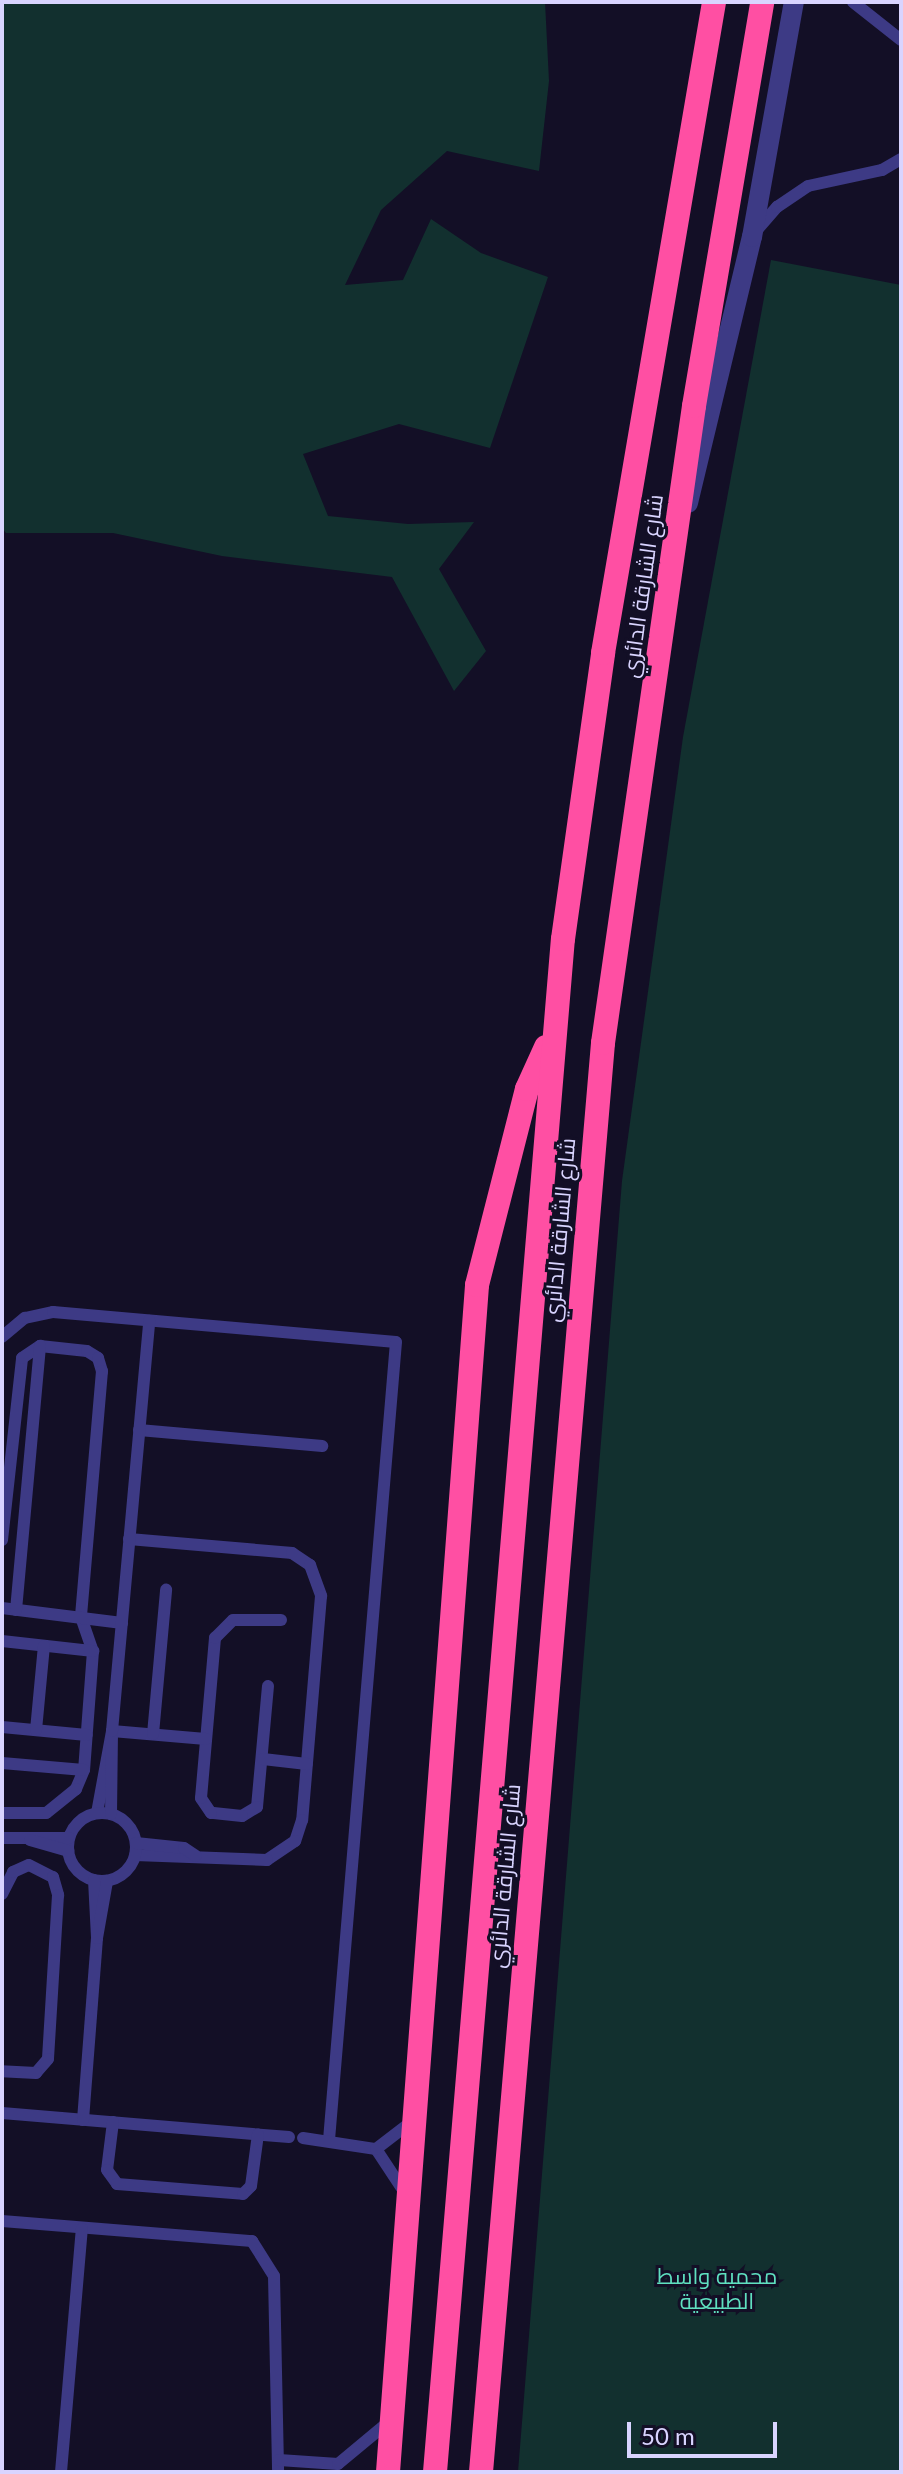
<!DOCTYPE html>
<html>
<head>
<meta charset="utf-8">
<style>
	body { margin:0 }
	#map { position:relative; width:903px; height:2474px; overflow:hidden; background:#130f26; font-family:Lato,Cairo,sans-serif }
	div>[style] { position:absolute }
	[style*='--x'] { left:calc(var(--x)*1px); top:calc(var(--y)*1px); width:calc(var(--w)*1px); rotate:calc(var(--a)*1deg) }
	.green>* { inset:0; background:#12302f }
	.service>* { height:12px; margin:-6px; padding:0 6px; transform-origin:6px; border-radius:6px; background:#3d3a85 }
	.service>.ring { margin:-6px; padding:0; box-sizing:content-box; background:none; border:12px solid #3d3a85; border-radius:50% }
	.minor>* { height:20px; margin:-10px; padding:0 10px; transform-origin:10px; border-radius:10px; background:#3d3a85 }
	.motorway>* { height:24px; margin:-12px; padding:0 12px; transform-origin:12px; border-radius:12px; background:#ff4fa3 }
	span { translate:-50% -50%; white-space:nowrap; text-align:center; line-height:1.15; -webkit-text-stroke:6px #130f26; paint-order:stroke }
	.street-label { font-size:22px; color:#d9d4ff }
	.park-label { font-size:22px; color:#5fe0c0 }
	.frame { position:absolute; inset:0; border:4px solid #d9d4ff; pointer-events:none }
	.scale { position:absolute; left:627px; top:2422px; width:150px; height:36px; box-sizing:border-box; border:4px solid #d9d4ff; border-top:0; padding-left:10px; font-size:24px; line-height:28px; white-space:nowrap; color:#d9d4ff; -webkit-text-stroke:6px #130f26; paint-order:stroke }
</style>
</head>
<body>
<div id="map">
	<div class="green">
		<i style="clip-path:polygon(2px 2px,545px 2px,549px 81px,539px 171px,447px 151px,381px 210px,345px 285px,403px 280px,431px 219px,481px 253px,548px 277px,490px 448px,399px 424px,303px 454px,328px 516px,408px 524px,474px 522px,439px 569px,486px 651px,454px 691px,392px 577px,222px 556px,113px 533px,6px 533px,2px 528px)"></i>
		<i style="clip-path:polygon(771px 260px,901px 285px,901px 2472px,518px 2472px,622px 1181px,683px 737px)"></i>
	</div>
	<div class="service">
		<i style="--x:853;--y:2;--w:61;--a:38.4"></i>
		<i style="--x:756;--y:231;--w:32;--a:-49"></i>
		<i style="--x:777;--y:207;--w:37;--a:-34"></i>
		<i style="--x:808;--y:186;--w:76;--a:-12.2"></i>
		<i style="--x:882;--y:170;--w:22;--a:-30"></i>
		<i style="--x:2;--y:1337;--w:30;--a:-40"></i>
		<i style="--x:25;--y:1318;--w:29;--a:-12"></i>
		<i style="--x:53;--y:1312;--w:344;--a:5"></i>
		<i style="--x:396;--y:1342;--w:801;--a:94.8"></i>
		<i style="--x:139;--y:1430;--w:184;--a:5"></i>
		<i style="--x:129;--y:1539;--w:164;--a:4.9"></i>
		<i style="--x:292;--y:1553;--w:22;--a:34"></i>
		<i style="--x:310;--y:1565;--w:33;--a:70"></i>
		<i style="--x:321;--y:1596;--w:225;--a:94.8"></i>
		<i style="--x:302;--y:1820;--w:22;--a:108"></i>
		<i style="--x:295;--y:1841;--w:34;--a:146"></i>
		<i style="--x:267;--y:1860;--w:132;--a:-177.8"></i>
		<i style="--x:2;--y:1540;--w:183;--a:-83.7"></i>
		<i style="--x:22;--y:1358;--w:22;--a:-34"></i>
		<i style="--x:40;--y:1346;--w:47;--a:6.1"></i>
		<i style="--x:87;--y:1351;--w:13;--a:32"></i>
		<i style="--x:98;--y:1358;--w:14;--a:73"></i>
		<i style="--x:102;--y:1371;--w:247;--a:94.9"></i>
		<i style="--x:81;--y:1617;--w:36;--a:71"></i>
		<i style="--x:93;--y:1651;--w:119;--a:94.3"></i>
		<i style="--x:84;--y:1770;--w:21;--a:113"></i>
		<i style="--x:76;--y:1789;--w:38;--a:141"></i>
		<i style="--x:46;--y:1813;--w:44;--a:180"></i>
		<i style="--x:2;--y:1608;--w:121;--a:7.1"></i>
		<i style="--x:16;--y:1610;--w:265;--a:-84.8"></i>
		<i style="--x:2;--y:1641;--w:92;--a:6.3"></i>
		<i style="--x:268;--y:1686;--w:121;--a:95.2"></i>
		<i style="--x:257;--y:1807;--w:17;--a:149"></i>
		<i style="--x:242;--y:1816;--w:31;--a:-174"></i>
		<i style="--x:211;--y:1813;--w:18;--a:-124"></i>
		<i style="--x:201;--y:1798;--w:161;--a:-85"></i>
		<i style="--x:215;--y:1638;--w:25;--a:-45"></i>
		<i style="--x:233;--y:1620;--w:48;--a:0"></i>
		<i style="--x:2;--y:1727;--w:85;--a:5.4"></i>
		<i style="--x:36;--y:1730;--w:84;--a:-84.6"></i>
		<i style="--x:112;--y:1731;--w:94;--a:4.9"></i>
		<i style="--x:153;--y:1734;--w:145;--a:-84.8"></i>
		<i style="--x:263;--y:1759;--w:44;--a:6.5"></i>
		<i style="--x:2;--y:1763;--w:82;--a:4.9"></i>
		<i style="--x:97;--y:1813;--w:83;--a:-79.6"></i>
		<i class="ring" style="left:68px;top:1813px;width:56px;height:56px"></i>
		<i style="--x:111;--y:1814;--w:83;--a:-89.3"></i>
		<i style="--x:112;--y:1731;--w:412;--a:-84.8"></i>
		<i style="--x:2;--y:1838;--w:67;--a:0"></i>
		<i style="--x:30;--y:1840;--w:40;--a:16"></i>
		<i style="--x:136;--y:1843;--w:48;--a:5.9"></i>
		<i style="--x:184;--y:1848;--w:14;--a:34"></i>
		<i style="--x:94;--y:1880;--w:58;--a:87"></i>
		<i style="--x:2;--y:1894;--w:25;--a:-63"></i>
		<i style="--x:13;--y:1872;--w:17;--a:-24"></i>
		<i style="--x:29;--y:1865;--w:27;--a:27"></i>
		<i style="--x:53;--y:1877;--w:19;--a:74"></i>
		<i style="--x:58;--y:1895;--w:164;--a:93.5"></i>
		<i style="--x:48;--y:2059;--w:18;--a:131"></i>
		<i style="--x:36;--y:2073;--w:34;--a:-177"></i>
		<i style="--x:2;--y:2113;--w:288;--a:4.8"></i>
		<i style="--x:83;--y:2120;--w:183;--a:-85.6"></i>
		<i style="--x:97;--y:1938;--w:58;--a:-80"></i>
		<i style="--x:113;--y:2122;--w:48;--a:97.1"></i>
		<i style="--x:107;--y:2170;--w:17;--a:54"></i>
		<i style="--x:117;--y:2184;--w:126;--a:4.5"></i>
		<i style="--x:243;--y:2194;--w:11;--a:-45"></i>
		<i style="--x:251;--y:2186;--w:52;--a:-82.3"></i>
		<i style="--x:303;--y:2138;--w:74;--a:8.6"></i>
		<i style="--x:376;--y:2149;--w:53;--a:56.6"></i>
		<i style="--x:376;--y:2149;--w:44;--a:-37.6"></i>
		<i style="--x:2;--y:2221;--w:251;--a:4.6"></i>
		<i style="--x:252;--y:2241;--w:41;--a:57.8"></i>
		<i style="--x:274;--y:2276;--w:196;--a:88.8"></i>
		<i style="--x:279;--y:2460;--w:59;--a:3.9"></i>
		<i style="--x:338;--y:2464;--w:69;--a:-39.7"></i>
		<i style="--x:61;--y:2472;--w:244;--a:-85.1"></i>
	</div>
	<div class="minor">
		<i style="--x:688;--y:503;--w:274;--a:-76.5"></i>
		<i style="--x:752;--y:237;--w:239;--a:-79.9"></i>
	</div>
	<div class="motorway">
		<i style="--x:388;--y:2472;--w:1190;--a:-85.71"></i>
		<i style="--x:477;--y:1285;--w:202;--a:-75.7"></i>
		<i style="--x:527;--y:1089;--w:46;--a:-65.7"></i>
		<i style="--x:435;--y:2472;--w:1538;--a:-85.23"></i>
		<i style="--x:563;--y:939;--w:289;--a:-82"></i>
		<i style="--x:603;--y:653;--w:660;--a:-80.32"></i>
		<i style="--x:481;--y:2472;--w:1434;--a:-85.12"></i>
		<i style="--x:603;--y:1043;--w:643;--a:-81.87"></i>
		<i style="--x:694;--y:406;--w:410;--a:-80.4"></i>
	</div>
	<div class="street-label">
		<span style="left:642px;top:586px;rotate:-82deg">شارع الشارقة الدائري</span>
		<span style="left:559px;top:1230px;rotate:-85deg">شارع الشارقة الدائري</span>
		<span style="left:504px;top:1876px;rotate:-85deg">شارع الشارقة الدائري</span>
	</div>
	<div class="park-label">
		<span style="left:717px;top:2288px">محمية واسط<br>الطبيعية</span>
	</div>
	<div class="frame"></div>
	<div class="scale">50 m</div>
</div>
</body>
</html>
